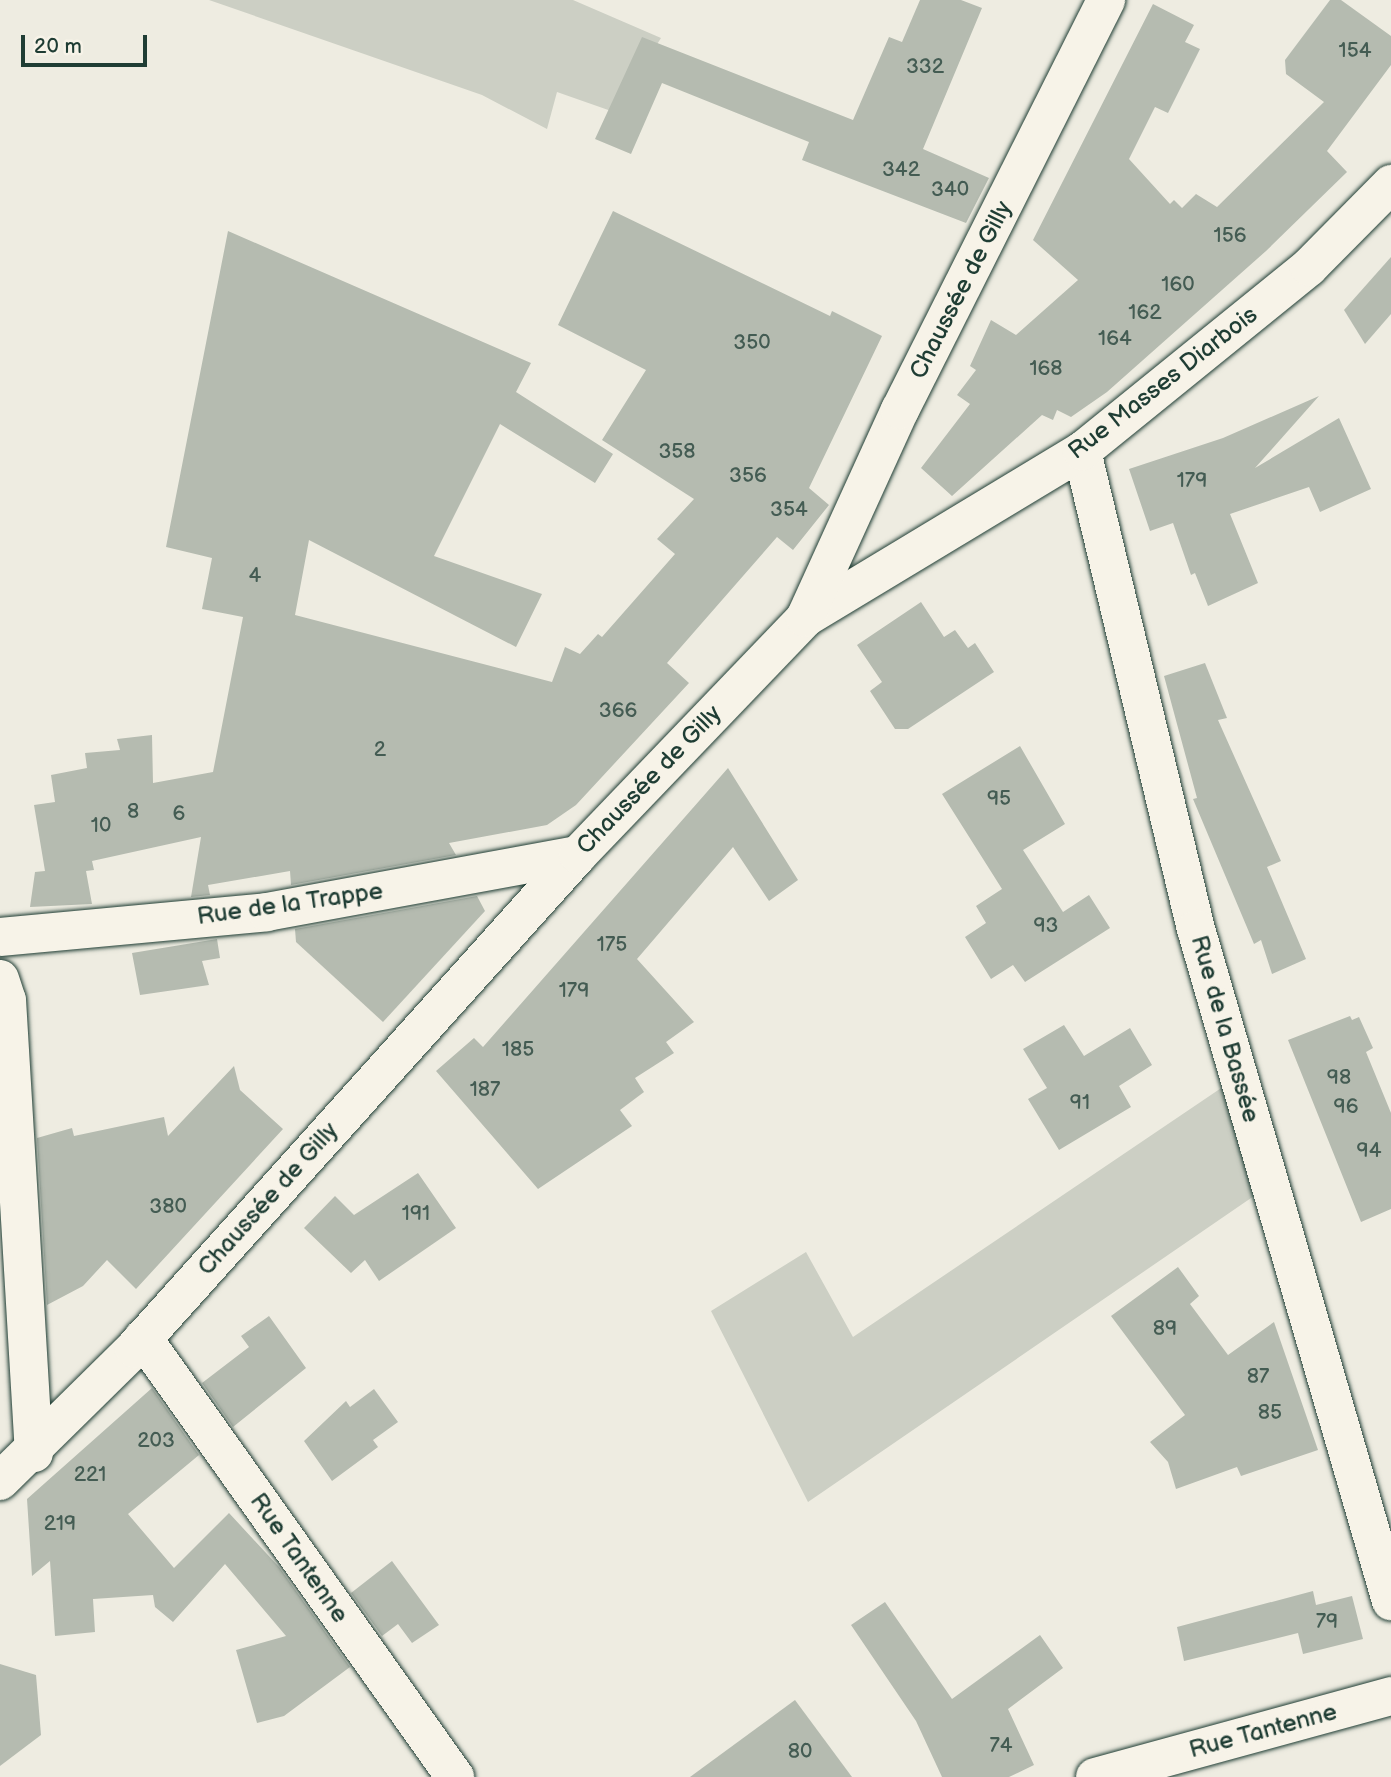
<!DOCTYPE html>
<html>
<head>
<meta charset="utf-8">
<style>
	body { margin:0 }
	#map { position:relative; width:1391px; height:1777px; overflow:hidden; background:#eeece1; font-family:"Balsamiq Sans",sans-serif }
	div>[style] { position:absolute }
	[style*='--x'] { left:calc(var(--x)*1px); top:calc(var(--y)*1px); width:calc(var(--w)*1px); rotate:calc(var(--a)*1deg) }
	.green>* { inset:0; background:#cccfc4 }
	.building>* { inset:0; background:#b5bbb0 }
	.roads { filter:drop-shadow(0 0 2px #1f3d34) drop-shadow(0 0 2px #1f3d34) }
	.minor>* { height:38px; margin:-19px; padding:0 19px; transform-origin:19px; border-radius:19px; background:#f7f3e8 }
	.tertiary>* { height:38px; margin:-19px; padding:0 19px; transform-origin:19px; border-radius:19px; background:#f7f3e8 }
	.secondary>* { height:38px; margin:-19px; padding:0 19px; transform-origin:19px; border-radius:19px; background:#f7f3e8 }
	span { translate:-50% -50%; white-space:nowrap; text-align:center; line-height:1.15; -webkit-text-stroke:6px #f7f3e8; paint-order:stroke }
	.number-label { font-size:21px; color:#445c53 }
	.number-label span { -webkit-text-stroke-width:0 }
	.street-label { font-size:24px; color:#1f3d34 }
	.scale { position:absolute; left:21px; top:35px; width:126px; height:32px; box-sizing:border-box; border:4px solid #1f3d34; border-top:0; padding-left:9px; font-size:21px; line-height:24px; white-space:nowrap; color:#1f3d34; -webkit-text-stroke:5px #f7f3e8; paint-order:stroke }
</style>
</head>
<body>
<div id="map">
	<div class="green">
		<i style="clip-path:polygon(209px 0,573px 0,661px 38px,614px 112px,557px 92px,547px 129px,482px 95px)"></i>
		<i style="clip-path:polygon(1239px 1076px,1270px 1185px,808px 1502px,711px 1311px,806px 1252px,853px 1337px)"></i>
	</div>
	<div class="building">
		<i style="clip-path:polygon(920px 0,961px 0,982px 8px,923px 149px,989px 178px,966px 223px,802px 160px,809px 142px,662px 83px,631px 154px,595px 139px,642px 37px,853px 120px,889px 37px,902px 42px)"></i>
		<i style="clip-path:polygon(1330px 0,1341px 0,1391px 36px,1391px 65px,1327px 151px,1347px 172px,1266px 251px,1107px 392px,1071px 417px,1057px 410px,1053px 420px,1042px 415px,952px 496px,921px 468px,970px 404px,957px 395px,976px 370px,970px 366px,991px 320px,1016px 335px,1078px 280px,1033px 240px,1153px 4px,1194px 25px,1185px 42px,1200px 49px,1168px 113px,1155px 107px,1129px 159px,1170px 204px,1174px 200px,1182px 208px,1196px 194px,1217px 207px,1324px 102px,1286px 74px,1285px 60px)"></i>
		<i style="clip-path:polygon(613px 211px,830px 316px,832px 311px,882px 336px,809px 488px,829px 505px,793px 550px,777px 537px,667px 663px,689px 683px,576px 805px,547px 825px,449px 843px,456px 855px,291px 885px,290px 871px,208px 885px,210px 895px,191px 897px,201px 837px,92px 861px,94px 870px,86px 871px,92px 904px,30px 907px,35px 872px,45px 871px,34px 805px,55px 802px,51px 775px,87px 768px,85px 753px,120px 750px,117px 739px,152px 735px,153px 783px,213px 772px,243px 617px,202px 609px,212px 558px,166px 547px,228px 231px,531px 363px,516px 392px,613px 454px,595px 483px,500px 424px,434px 556px,542px 594px,516px 647px,309px 540px,295px 615px,552px 682px,565px 647px,580px 654px,598px 634px,602px 637px,675px 554px,657px 539px,694px 499px,602px 440px,646px 370px,558px 325px)"></i>
		<i style="clip-path:polygon(1391px 257px,1391px 314px,1365px 344px,1344px 310px)"></i>
		<i style="clip-path:polygon(1319px 396px,1255px 468px,1339px 418px,1371px 489px,1320px 512px,1309px 487px,1230px 514px,1258px 583px,1208px 606px,1195px 573px,1191px 575px,1173px 523px,1150px 531px,1129px 469px,1223px 438px)"></i>
		<i style="clip-path:polygon(921px 602px,944px 637px,955px 630px,968px 648px,975px 643px,994px 672px,908px 729px,895px 729px,870px 691px,882px 682px,857px 645px)"></i>
		<i style="clip-path:polygon(1205px 663px,1227px 718px,1218px 720px,1281px 861px,1267px 867px,1306px 959px,1272px 974px,1261px 940px,1254px 944px,1193px 799px,1197px 798px,1164px 676px)"></i>
		<i style="clip-path:polygon(1020px 746px,1065px 824px,1023px 850px,1063px 912px,1089px 895px,1110px 928px,1025px 982px,1013px 965px,991px 979px,965px 937px,986px 923px,976px 906px,1002px 889px,942px 794px)"></i>
		<i style="clip-path:polygon(728px 768px,798px 880px,769px 901px,733px 847px,637px 959px,694px 1022px,666px 1042px,674px 1053px,635px 1078px,644px 1092px,620px 1110px,632px 1126px,538px 1189px,436px 1071px,474px 1038px,483px 1047px)"></i>
		<i style="clip-path:polygon(477px 896px,485px 911px,383px 1022px,296px 942px,295px 929px)"></i>
		<i style="clip-path:polygon(217px 939px,220px 958px,202px 961px,209px 985px,140px 995px,132px 953px)"></i>
		<i style="clip-path:polygon(1350px 1016px,1352px 1020px,1359px 1017px,1373px 1048px,1366px 1052px,1391px 1113px,1391px 1209px,1361px 1222px,1288px 1040px)"></i>
		<i style="clip-path:polygon(1064px 1025px,1084px 1056px,1130px 1028px,1152px 1065px,1119px 1086px,1131px 1107px,1059px 1150px,1028px 1099px,1047px 1088px,1023px 1049px)"></i>
		<i style="clip-path:polygon(234px 1066px,240px 1090px,283px 1129px,136px 1289px,107px 1260px,83px 1286px,47px 1305px,37px 1138px,72px 1128px,74px 1136px,164px 1117px,168px 1136px)"></i>
		<i style="clip-path:polygon(418px 1173px,456px 1228px,379px 1281px,365px 1260px,351px 1273px,304px 1228px,335px 1196px,354px 1215px)"></i>
		<i style="clip-path:polygon(1178px 1267px,1199px 1296px,1190px 1304px,1228px 1355px,1274px 1322px,1318px 1450px,1241px 1476px,1237px 1467px,1176px 1489px,1168px 1462px,1150px 1442px,1185px 1415px,1111px 1316px)"></i>
		<i style="clip-path:polygon(269px 1316px,306px 1368px,233px 1427px,202px 1383px,249px 1347px,241px 1336px)"></i>
		<i style="clip-path:polygon(152px 1388px,199px 1455px,128px 1514px,174px 1568px,229px 1513px,279px 1567px,350px 1667px,284px 1716px,257px 1723px,236px 1650px,286px 1636px,225px 1564px,173px 1622px,155px 1607px,153px 1595px,93px 1599px,95px 1632px,55px 1636px,50px 1561px,32px 1576px,27px 1499px)"></i>
		<i style="clip-path:polygon(374px 1389px,398px 1422px,373px 1440px,378px 1447px,332px 1481px,304px 1441px,346px 1401px,350px 1407px)"></i>
		<i style="clip-path:polygon(392px 1561px,439px 1625px,412px 1643px,398px 1624px,382px 1636px,351px 1593px)"></i>
		<i style="clip-path:polygon(1313px 1591px,1316px 1605px,1352px 1596px,1363px 1639px,1303px 1654px,1298px 1633px,1184px 1661px,1177px 1627px)"></i>
		<i style="clip-path:polygon(885px 1602px,952px 1699px,1040px 1635px,1063px 1668px,1008px 1709px,1034px 1765px,1009px 1777px,942px 1777px,916px 1721px,851px 1625px)"></i>
		<i style="clip-path:polygon(0 1664px,36px 1675px,41px 1735px,0 1766px)"></i>
		<i style="clip-path:polygon(795px 1700px,852px 1777px,690px 1777px)"></i>
	</div>
	<div class="roads">
		<div class="minor">
			<i style="--x:1082;--y:451;--w:491;--a:76.6"></i>
			<i style="--x:1196;--y:929;--w:700;--a:73.82"></i>
			<i style="--x:0;--y:937;--w:268;--a:-5.3"></i>
			<i style="--x:267;--y:912;--w:316;--a:-10.4"></i>
			<i style="--x:0;--y:979;--w:22;--a:72"></i>
			<i style="--x:7;--y:1000;--w:454;--a:86.6"></i>
			<i style="--x:143;--y:1338;--w:539;--a:54.6"></i>
			<i style="--x:1095;--y:1777;--w:307;--a:-15.3"></i>
		</div>
		<div class="tertiary">
			<i style="--x:805;--y:618;--w:323;--a:-31.1"></i>
			<i style="--x:1082;--y:451;--w:292;--a:-39"></i>
			<i style="--x:1309;--y:267;--w:117;--a:-45.3"></i>
		</div>
		<div class="secondary">
			<i style="--x:0;--y:1481;--w:188;--a:-44.6"></i>
			<i style="--x:134;--y:1349;--w:664;--a:-48.05"></i>
			<i style="--x:578;--y:855;--w:328;--a:-46.2"></i>
			<i style="--x:805;--y:618;--w:229;--a:-65.5"></i>
			<i style="--x:900;--y:410;--w:459;--a:-63.3"></i>
		</div>
	</div>
	<div class="number-label">
		<span style="left:1355px;top:51px">154</span>
		<span style="left:925px;top:67px">332</span>
		<span style="left:901px;top:170px">342</span>
		<span style="left:950px;top:190px">340</span>
		<span style="left:1230px;top:236px">156</span>
		<span style="left:1178px;top:285px">160</span>
		<span style="left:1145px;top:313px">162</span>
		<span style="left:1115px;top:339px">164</span>
		<span style="left:752px;top:343px">350</span>
		<span style="left:1046px;top:369px">168</span>
		<span style="left:677px;top:452px">358</span>
		<span style="left:748px;top:476px">356</span>
		<span style="left:1192px;top:481px">179</span>
		<span style="left:789px;top:510px">354</span>
		<span style="left:255px;top:576px">4</span>
		<span style="left:618px;top:711px">366</span>
		<span style="left:380px;top:750px">2</span>
		<span style="left:999px;top:799px">95</span>
		<span style="left:133px;top:812px">8</span>
		<span style="left:179px;top:814px">6</span>
		<span style="left:101px;top:826px">10</span>
		<span style="left:1046px;top:926px">93</span>
		<span style="left:612px;top:945px">175</span>
		<span style="left:574px;top:991px">179</span>
		<span style="left:518px;top:1050px">185</span>
		<span style="left:1339px;top:1078px">98</span>
		<span style="left:485px;top:1090px">187</span>
		<span style="left:1080px;top:1103px">91</span>
		<span style="left:1346px;top:1107px">96</span>
		<span style="left:1369px;top:1151px">94</span>
		<span style="left:168px;top:1207px">380</span>
		<span style="left:416px;top:1214px">191</span>
		<span style="left:1165px;top:1329px">89</span>
		<span style="left:1258px;top:1377px">87</span>
		<span style="left:1270px;top:1413px">85</span>
		<span style="left:156px;top:1441px">203</span>
		<span style="left:90px;top:1475px">221</span>
		<span style="left:60px;top:1524px">219</span>
		<span style="left:1327px;top:1622px">79</span>
		<span style="left:1001px;top:1746px">74</span>
		<span style="left:800px;top:1752px">80</span>
	</div>
	<div class="street-label">
		<span style="left:961px;top:290px;rotate:-63deg">Chaussée de Gilly</span>
		<span style="left:1163px;top:383px;rotate:-38deg">Rue Masses Diarbois</span>
		<span style="left:649px;top:780px;rotate:-46deg">Chaussée de Gilly</span>
		<span style="left:290px;top:904px;rotate:-8deg">Rue de la Trappe</span>
		<span style="left:1225px;top:1029px;rotate:74deg">Rue de la Bassée</span>
		<span style="left:268px;top:1199px;rotate:-48deg">Chaussée de Gilly</span>
		<span style="left:299px;top:1558px;rotate:55deg">Rue Tantenne</span>
		<span style="left:1263px;top:1731px;rotate:-15deg">Rue Tantenne</span>
	</div>
	<div class="scale">20 m</div>
</div>
</body>
</html>
